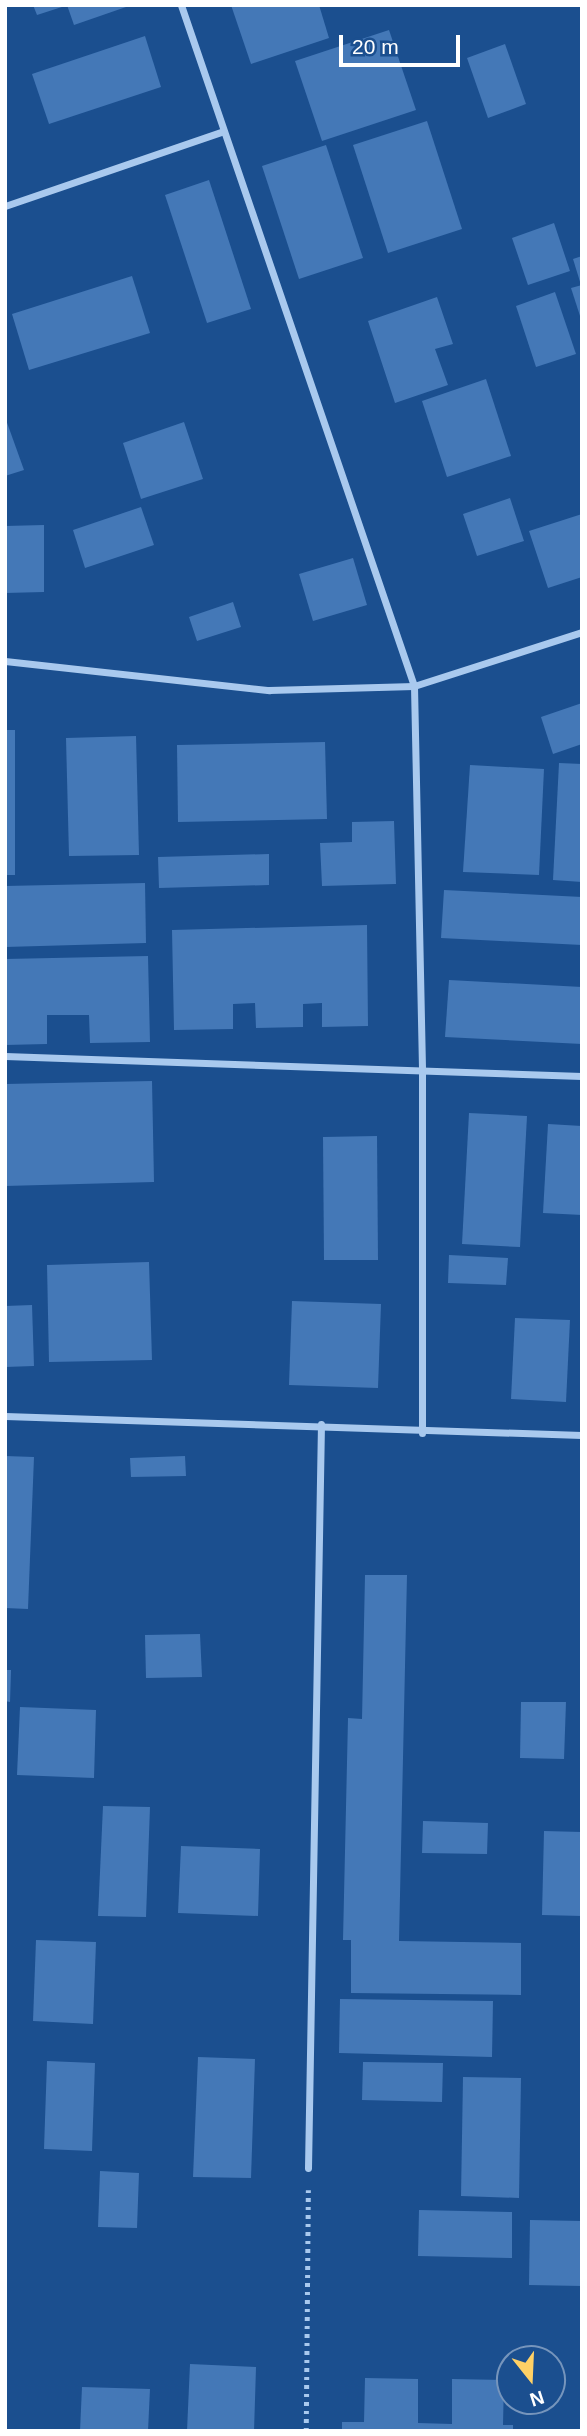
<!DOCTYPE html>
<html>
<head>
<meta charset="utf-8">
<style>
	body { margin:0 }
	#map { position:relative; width:587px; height:2436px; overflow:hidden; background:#1b4f8f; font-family:Arial,sans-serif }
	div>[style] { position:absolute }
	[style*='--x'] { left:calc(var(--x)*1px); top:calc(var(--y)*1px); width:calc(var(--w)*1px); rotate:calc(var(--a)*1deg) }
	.building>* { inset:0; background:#4478b7 }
	.path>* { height:4.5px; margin-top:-2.25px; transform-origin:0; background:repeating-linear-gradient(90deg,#a9c9ee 0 3.5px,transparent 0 8.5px) }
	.minor>* { height:7px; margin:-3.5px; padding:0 3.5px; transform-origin:3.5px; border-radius:3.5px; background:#a9c9ee }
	span { translate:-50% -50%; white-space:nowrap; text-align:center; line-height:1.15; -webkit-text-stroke:5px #1b4f8f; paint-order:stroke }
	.frame { position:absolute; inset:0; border:7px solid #fff; pointer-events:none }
	.north { position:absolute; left:496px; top:2345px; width:70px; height:70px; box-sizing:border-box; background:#1b4f8f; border:2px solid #7695bc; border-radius:50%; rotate:162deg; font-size:19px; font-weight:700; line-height:28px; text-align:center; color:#fff }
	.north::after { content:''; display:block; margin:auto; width:24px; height:32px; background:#ffd166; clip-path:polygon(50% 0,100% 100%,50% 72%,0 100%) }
	.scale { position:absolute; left:339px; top:35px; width:121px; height:32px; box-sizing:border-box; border:4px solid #fff; border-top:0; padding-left:9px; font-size:21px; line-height:24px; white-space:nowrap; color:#fff; -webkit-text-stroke:5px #1b4f8f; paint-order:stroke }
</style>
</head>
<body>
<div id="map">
	<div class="building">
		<i style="clip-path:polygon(33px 5px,65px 5px,65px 6px,37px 15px)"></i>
		<i style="clip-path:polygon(67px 5px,125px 5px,126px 7px,74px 25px)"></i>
		<i style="clip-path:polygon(231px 5px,319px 5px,329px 38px,251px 64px)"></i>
		<i style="clip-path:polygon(389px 30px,416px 110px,322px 141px,295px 61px)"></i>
		<i style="clip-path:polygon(145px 36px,161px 87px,49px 124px,32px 74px)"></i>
		<i style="clip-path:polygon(505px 44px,526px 104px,488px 118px,467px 58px)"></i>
		<i style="clip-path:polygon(427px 121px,462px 229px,388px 253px,353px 145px)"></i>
		<i style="clip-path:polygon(326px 145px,363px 258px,299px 279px,262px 166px)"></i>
		<i style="clip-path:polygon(209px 180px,251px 309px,207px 323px,165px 195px)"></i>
		<i style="clip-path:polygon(554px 223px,570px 271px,528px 285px,512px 238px)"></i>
		<i style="clip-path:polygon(582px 256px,582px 285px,581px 285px,573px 259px)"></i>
		<i style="clip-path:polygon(132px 276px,150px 333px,29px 370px,12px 314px)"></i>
		<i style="clip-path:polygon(582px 285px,582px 319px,581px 319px,571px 288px)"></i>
		<i style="clip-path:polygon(555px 292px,576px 354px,536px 367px,516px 306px)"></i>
		<i style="clip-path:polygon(437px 297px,453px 344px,435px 349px,448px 385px,395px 403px,368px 321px)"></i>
		<i style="clip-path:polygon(486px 379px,511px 456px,447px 477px,422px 401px)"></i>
		<i style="clip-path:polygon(5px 417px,24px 470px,5px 476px)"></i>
		<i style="clip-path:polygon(184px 422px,203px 479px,141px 499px,123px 443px)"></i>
		<i style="clip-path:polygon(510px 498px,524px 541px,477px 556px,463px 514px)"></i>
		<i style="clip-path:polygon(141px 507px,154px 545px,85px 568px,73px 530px)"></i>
		<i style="clip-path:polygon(582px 514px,582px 577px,548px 588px,529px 531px)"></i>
		<i style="clip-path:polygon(44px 525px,44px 592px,5px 593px,5px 526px)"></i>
		<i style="clip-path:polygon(353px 558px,367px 605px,313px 621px,299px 574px)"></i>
		<i style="clip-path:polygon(233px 602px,241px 627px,197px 641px,189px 617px)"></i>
		<i style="clip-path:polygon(582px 703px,582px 744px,553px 754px,541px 717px)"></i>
		<i style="clip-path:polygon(5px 730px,15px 730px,15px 875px,5px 875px)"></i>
		<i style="clip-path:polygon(136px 736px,139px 855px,69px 856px,66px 738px)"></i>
		<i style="clip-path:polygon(325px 742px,327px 819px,178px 822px,177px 745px)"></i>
		<i style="clip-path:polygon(559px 763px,582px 764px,582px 882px,553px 880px)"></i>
		<i style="clip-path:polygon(470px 765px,544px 769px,539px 875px,463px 872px)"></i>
		<i style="clip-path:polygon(394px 821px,396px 884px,322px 886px,320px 843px,352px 842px,352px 822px)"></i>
		<i style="clip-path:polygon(269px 854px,269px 885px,159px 888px,158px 857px)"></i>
		<i style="clip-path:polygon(145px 883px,146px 943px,5px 947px,5px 886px)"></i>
		<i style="clip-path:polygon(444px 890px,582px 897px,582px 945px,441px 938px)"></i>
		<i style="clip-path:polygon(367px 925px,368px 1026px,322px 1027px,322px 1003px,303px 1004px,303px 1027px,256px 1028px,255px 1003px,233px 1004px,233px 1029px,174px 1030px,172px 930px)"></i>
		<i style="clip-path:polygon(148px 956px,150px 1042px,90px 1043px,89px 1015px,47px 1015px,47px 1044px,5px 1045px,5px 959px)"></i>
		<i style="clip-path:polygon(449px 980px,582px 987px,582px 1044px,445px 1037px)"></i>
		<i style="clip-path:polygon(152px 1081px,154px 1182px,5px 1186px,5px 1084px)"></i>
		<i style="clip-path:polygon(469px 1113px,527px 1116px,520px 1247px,462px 1244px)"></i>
		<i style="clip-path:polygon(548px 1124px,582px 1126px,582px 1215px,543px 1213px)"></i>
		<i style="clip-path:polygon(377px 1136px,378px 1260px,324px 1260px,323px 1137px)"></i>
		<i style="clip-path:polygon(449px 1255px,508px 1258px,506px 1285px,448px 1283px)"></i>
		<i style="clip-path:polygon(149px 1262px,152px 1360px,49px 1362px,47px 1265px)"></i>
		<i style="clip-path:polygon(292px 1301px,381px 1304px,378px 1388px,289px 1385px)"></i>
		<i style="clip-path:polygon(32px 1305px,34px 1366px,5px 1367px,5px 1306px)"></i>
		<i style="clip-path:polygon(515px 1318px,570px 1320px,566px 1402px,511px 1399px)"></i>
		<i style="clip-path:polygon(5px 1456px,34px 1457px,28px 1609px,5px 1608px)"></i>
		<i style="clip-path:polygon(185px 1456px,186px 1476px,131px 1477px,130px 1458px)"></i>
		<i style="clip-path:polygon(365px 1575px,407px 1575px,399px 1941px,521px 1943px,521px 1995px,351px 1993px,351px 1940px,343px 1940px,348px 1718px,362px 1719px)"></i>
		<i style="clip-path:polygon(200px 1634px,202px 1677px,146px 1678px,145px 1635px)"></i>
		<i style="clip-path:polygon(5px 1670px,11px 1670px,10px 1702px,5px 1701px)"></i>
		<i style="clip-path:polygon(521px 1702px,566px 1702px,564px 1759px,520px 1758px)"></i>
		<i style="clip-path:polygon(20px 1707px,96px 1710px,94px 1778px,17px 1775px)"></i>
		<i style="clip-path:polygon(103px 1806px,150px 1807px,146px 1917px,98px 1916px)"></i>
		<i style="clip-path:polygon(423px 1821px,488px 1823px,487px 1854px,422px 1853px)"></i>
		<i style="clip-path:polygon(544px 1831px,582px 1832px,582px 1916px,542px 1915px)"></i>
		<i style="clip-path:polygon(181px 1846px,260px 1849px,258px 1916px,178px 1913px)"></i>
		<i style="clip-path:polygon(36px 1940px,96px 1942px,93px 2024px,33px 2021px)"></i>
		<i style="clip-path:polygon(340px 1999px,493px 2001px,492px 2057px,339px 2053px)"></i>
		<i style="clip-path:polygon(198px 2057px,255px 2059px,251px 2178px,193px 2177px)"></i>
		<i style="clip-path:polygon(47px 2061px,95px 2063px,92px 2151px,44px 2149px)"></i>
		<i style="clip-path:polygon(363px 2062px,443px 2063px,442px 2102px,362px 2100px)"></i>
		<i style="clip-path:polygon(463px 2077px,521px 2078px,519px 2198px,461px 2196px)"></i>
		<i style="clip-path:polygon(100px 2171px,139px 2173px,137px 2228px,98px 2227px)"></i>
		<i style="clip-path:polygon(419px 2210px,512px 2212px,512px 2258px,418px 2256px)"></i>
		<i style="clip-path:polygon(530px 2220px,582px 2221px,582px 2286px,529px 2285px)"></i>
		<i style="clip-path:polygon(190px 2364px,256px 2367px,254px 2431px,187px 2431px)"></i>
		<i style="clip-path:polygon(365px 2378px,418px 2379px,418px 2423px,452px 2424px,452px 2379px,504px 2380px,503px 2425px,513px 2425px,513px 2431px,342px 2431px,342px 2422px,364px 2422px)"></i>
		<i style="clip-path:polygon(82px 2387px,150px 2389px,148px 2431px,80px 2431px)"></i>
	</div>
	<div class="path">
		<i style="--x:306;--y:2431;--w:241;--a:-89.5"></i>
	</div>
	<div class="minor">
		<i style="--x:181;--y:5;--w:720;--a:71.11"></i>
		<i style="--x:414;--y:686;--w:388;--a:88.8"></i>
		<i style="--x:422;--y:1074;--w:359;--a:90"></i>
		<i style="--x:5;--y:206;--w:231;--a:-18.9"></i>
		<i style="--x:5;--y:661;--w:266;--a:6.3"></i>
		<i style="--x:269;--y:690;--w:145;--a:-1.6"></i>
		<i style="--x:414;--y:686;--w:176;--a:-17.8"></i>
		<i style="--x:5;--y:1056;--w:577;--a:1.99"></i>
		<i style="--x:5;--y:1416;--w:577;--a:1.89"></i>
		<i style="--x:308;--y:2168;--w:744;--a:-89"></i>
	</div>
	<div class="frame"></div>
	<div class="north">N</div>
	<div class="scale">20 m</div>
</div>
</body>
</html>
